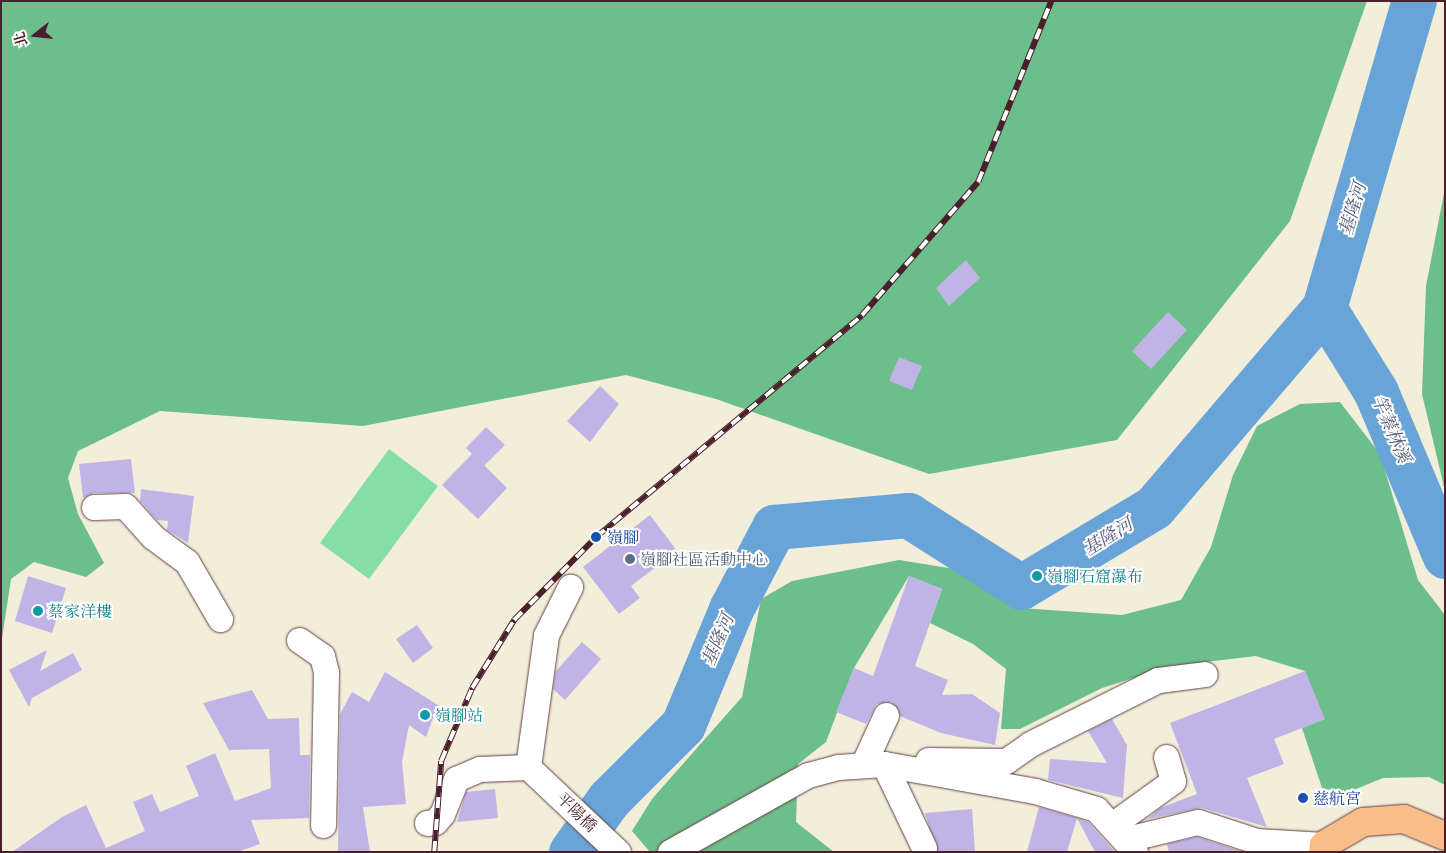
<!DOCTYPE html>
<html>
<head>
<meta charset="utf-8">
<style>
	body { margin:0 }
	#map { position:relative; width:1446px; height:853px; overflow:hidden; background:#f2eeda; font-family:"Gentium Book Plus","Noto Serif TC",serif }
	div>[style] { position:absolute }
	[style*='--x'] { left:calc(var(--x)*1px); top:calc(var(--y)*1px); width:calc(var(--w)*1px); rotate:calc(var(--a)*1deg) }
	.green>* { inset:0; background:#85dfa5 }
	.forest>* { inset:0; background:#6cbe8a }
	.river>* { height:45px; margin:-22.5px; padding:0 22.5px; transform-origin:22.5px; border-radius:22.5px; background:#69a4d9 }
	.building>* { inset:0; background:#c0b4e6 }
	.roads { filter:drop-shadow(0 0 1px #633e45) drop-shadow(0 0 1px #633e45) }
	.minor>* { height:25px; margin:-12.5px; padding:0 12.5px; transform-origin:12.5px; border-radius:12.5px; background:#fff }
	.major>* { height:28px; margin:-14px; padding:0 14px; transform-origin:14px; border-radius:14px; background:#f8bd89 }
	.rail>* { height:5.5px; margin-top:-2.75px; transform-origin:0; background:repeating-linear-gradient(90deg,#fff 0 11px,#4a1f2b 0 22px); box-sizing:border-box; border-block:1px solid #4a1f2b }
	.dots>* { width:14px; height:14px; translate:-50% -50%; box-sizing:border-box; border:2px solid #fff; border-radius:50% }
	span { translate:-50% -50%; white-space:nowrap; text-align:center; line-height:1.15; -webkit-text-stroke:4px #fff; paint-order:stroke }
	.transit-label { font-size:16px; color:#164399 }
	.left { translate:0 -50%; text-align:left }
	.service-label { font-size:16px; color:#4e5e75 }
	.culture-label { font-size:16px; color:#0d838f }
	.street-label { font-size:16px; color:#4a1f2b }
	.water-label { font-size:18px; color:#585b79; font-style:italic }
	.frame { position:absolute; inset:0; border:2px solid #4a1f2b; pointer-events:none }
	.north { position:absolute; left:10px; top:10px; width:50px; height:50px; -webkit-text-stroke:4px #fff; paint-order:stroke; rotate:254deg; font-size:14px; font-weight:700; line-height:20px; text-align:center; color:#4a1f2b }
	.north::after { content:''; display:block; margin:auto; width:18px; height:22px; background:#4a1f2b; clip-path:polygon(50% 0,100% 100%,50% 72%,0 100%) }
</style>
</head>
<body>
<div id="map">
	<div class="green">
		<i style="clip-path:polygon(389px 449px,438px 486px,369px 579px,320px 543px)"></i>
	</div>
	<div class="forest">
		<i style="clip-path:polygon(1px 1px,1367px 1px,1290px 221px,1117px 440px,929px 474px,716px 399px,626px 375px,363px 426px,160px 411px,78px 451px,68px 478px,78px 514px,104px 563px,86px 577px,34px 562px,11px 579px,1px 645px)"></i>
		<i style="clip-path:polygon(1445px 188px,1445px 491px,1422px 394px,1426px 286px)"></i>
		<i style="clip-path:polygon(1340px 402px,1380px 454px,1418px 580px,1445px 615px,1445px 785px,1429px 777px,1383px 778px,1339px 796px,1322px 788px,1302px 728px,1324px 719px,1305px 671px,1256px 656px,1171px 666px,1102px 688px,1020px 729px,1001px 729px,1006px 669px,973px 644px,930px 623px,942px 589px,909px 576px,854px 668px,826px 742px,798px 764px,796px 822px,834px 852px,650px 852px,632px 831px,652px 799px,742px 697px,761px 599px,792px 581px,899px 560px,961px 570px,1020px 608px,1122px 615px,1181px 600px,1211px 547px,1233px 475px,1257px 426px,1300px 404px)"></i>
	</div>
	<div class="river">
		<i style="--x:1324;--y:308;--w:99;--a:58.2"></i>
		<i style="--x:1376;--y:392;--w:178;--a:67.2"></i>
		<i style="--x:571;--y:852;--w:65;--a:-54.4"></i>
		<i style="--x:609;--y:799;--w:105;--a:-45"></i>
		<i style="--x:683;--y:725;--w:126;--a:-67.5"></i>
		<i style="--x:731;--y:609;--w:93;--a:-62.3"></i>
		<i style="--x:774;--y:527;--w:135;--a:-5.1"></i>
		<i style="--x:908;--y:515;--w:134;--a:32.5"></i>
		<i style="--x:1021;--y:587;--w:155;--a:-31"></i>
		<i style="--x:1154;--y:507;--w:262;--a:-49.5"></i>
		<i style="--x:1324;--y:308;--w:320;--a:-73.7"></i>
	</div>
	<div class="building">
		<i style="clip-path:polygon(966px 260px,980px 278px,949px 306px,936px 288px)"></i>
		<i style="clip-path:polygon(1168px 312px,1187px 330px,1151px 369px,1132px 351px)"></i>
		<i style="clip-path:polygon(899px 357px,922px 366px,912px 390px,889px 381px)"></i>
		<i style="clip-path:polygon(600px 386px,619px 404px,590px 442px,567px 421px)"></i>
		<i style="clip-path:polygon(486px 427px,505px 445px,484px 466px,482px 463px,507px 488px,478px 519px,442px 485px,472px 454px,466px 448px)"></i>
		<i style="clip-path:polygon(131px 459px,135px 493px,94px 493px,83px 498px,79px 464px)"></i>
		<i style="clip-path:polygon(141px 489px,194px 496px,188px 543px,167px 530px,168px 521px,157px 520px,140px 501px)"></i>
		<i style="clip-path:polygon(650px 515px,677px 551px,631px 586px,640px 598px,619px 614px,583px 567px)"></i>
		<i style="clip-path:polygon(28px 576px,66px 588px,52px 633px,15px 621px)"></i>
		<i style="clip-path:polygon(909px 576px,942px 589px,915px 666px,948px 680px,942px 695px,972px 694px,1000px 713px,995px 745px,941px 733px,900px 716px,892px 702px,877px 704px,866px 724px,836px 712px,854px 668px,873px 676px)"></i>
		<i style="clip-path:polygon(417px 625px,433px 648px,413px 663px,396px 639px)"></i>
		<i style="clip-path:polygon(582px 642px,601px 659px,565px 700px,553px 689px,556px 671px)"></i>
		<i style="clip-path:polygon(47px 650px,40px 671px,73px 653px,82px 670px,32px 698px,29px 707px,9px 670px)"></i>
		<i style="clip-path:polygon(1305px 671px,1325px 719px,1274px 739px,1284px 764px,1247px 778px,1267px 827px,1202px 808px,1147px 819px,1160px 808px,1197px 794px,1170px 723px)"></i>
		<i style="clip-path:polygon(385px 672px,438px 705px,426px 737px,409px 725px,402px 762px,406px 804px,363px 807px,370px 852px,338px 852px,340px 714px,352px 692px,369px 702px)"></i>
		<i style="clip-path:polygon(252px 690px,268px 719px,299px 718px,300px 755px,310px 755px,309px 818px,251px 820px,260px 844px,237px 852px,12px 852px,62px 817px,86px 805px,106px 848px,145px 831px,133px 802px,152px 794px,160px 812px,199px 796px,186px 766px,215px 753px,235px 801px,271px 788px,269px 749px,229px 750px,203px 703px)"></i>
		<i style="clip-path:polygon(1112px 719px,1127px 745px,1123px 798px,1048px 780px,1050px 759px,1107px 763px,1088px 731px)"></i>
		<i style="clip-path:polygon(495px 789px,498px 818px,457px 822px,466px 792px)"></i>
		<i style="clip-path:polygon(1039px 807px,1077px 818px,1067px 852px,1027px 852px)"></i>
		<i style="clip-path:polygon(972px 809px,975px 852px,937px 852px,925px 813px)"></i>
		<i style="clip-path:polygon(1077px 818px,1088px 822px,1115px 852px,1095px 852px)"></i>
		<i style="clip-path:polygon(1197px 837px,1243px 852px,1169px 852px,1167px 844px)"></i>
	</div>
	<div class="roads">
		<div class="minor">
			<i style="--x:94;--y:507;--w:31;--a:-2"></i>
			<i style="--x:125;--y:506;--w:42;--a:47.9"></i>
			<i style="--x:153;--y:537;--w:42;--a:36.3"></i>
			<i style="--x:187;--y:562;--w:66;--a:59.9"></i>
			<i style="--x:299;--y:640;--w:28;--a:35"></i>
			<i style="--x:322;--y:656;--w:16;--a:76"></i>
			<i style="--x:326;--y:672;--w:153;--a:91.1"></i>
			<i style="--x:928;--y:760;--w:78;--a:0.7"></i>
			<i style="--x:1006;--y:761;--w:29;--a:-35"></i>
			<i style="--x:1030;--y:744;--w:143;--a:-26.6"></i>
			<i style="--x:1158;--y:680;--w:47;--a:-7.3"></i>
			<i style="--x:884;--y:764;--w:93;--a:64.5"></i>
			<i style="--x:863;--y:765;--w:55;--a:-65.3"></i>
			<i style="--x:528;--y:767;--w:133;--a:-82.2"></i>
			<i style="--x:546;--y:635;--w:54;--a:-63.4"></i>
			<i style="--x:427;--y:823;--w:8;--a:-7"></i>
			<i style="--x:435;--y:822;--w:11;--a:-49"></i>
			<i style="--x:442;--y:814;--w:38;--a:-68"></i>
			<i style="--x:456;--y:779;--w:26;--a:-23"></i>
			<i style="--x:480;--y:769;--w:48;--a:-2.4"></i>
			<i style="--x:528;--y:767;--w:124;--a:43.4"></i>
			<i style="--x:1112;--y:825;--w:75;--a:-35.8"></i>
			<i style="--x:1173;--y:781;--w:25;--a:-106"></i>
			<i style="--x:1127;--y:839;--w:73;--a:-13.5"></i>
			<i style="--x:1198;--y:822;--w:61;--a:18.1"></i>
			<i style="--x:1256;--y:841;--w:68;--a:3.4"></i>
			<i style="--x:670;--y:852;--w:158;--a:-29.2"></i>
			<i style="--x:808;--y:775;--w:31;--a:-15"></i>
			<i style="--x:838;--y:767;--w:46;--a:-3.7"></i>
			<i style="--x:884;--y:764;--w:153;--a:10.1"></i>
			<i style="--x:1035;--y:791;--w:64;--a:16.4"></i>
			<i style="--x:1096;--y:809;--w:58;--a:47.8"></i>
		</div>
		<div class="major">
			<i style="--x:1323;--y:852;--w:7;--a:-82"></i>
			<i style="--x:1324;--y:845;--w:45;--a:-30.5"></i>
			<i style="--x:1363;--y:822;--w:41;--a:-4.2"></i>
			<i style="--x:1404;--y:819;--w:44;--a:22.5"></i>
		</div>
	</div>
	<div class="rail">
		<i style="--x:434;--y:852;--w:91;--a:-85.6"></i>
		<i style="--x:441;--y:761;--w:79;--a:-67"></i>
		<i style="--x:472;--y:688;--w:80;--a:-58.3"></i>
		<i style="--x:514;--y:620;--w:117;--a:-45.3"></i>
		<i style="--x:596;--y:537;--w:346;--a:-39.8"></i>
		<i style="--x:862;--y:315;--w:176;--a:-48.9"></i>
		<i style="--x:978;--y:182;--w:195;--a:-68"></i>
	</div>
	<div class="dots">
		<i style="left:596px;top:537px;background:#1a4fb4"></i>
		<i style="left:630px;top:559px;background:#5c6f8a"></i>
		<i style="left:1037px;top:576px;background:#0f9aa8"></i>
		<i style="left:38px;top:611px;background:#0f9aa8"></i>
		<i style="left:425px;top:715px;background:#0f9aa8"></i>
		<i style="left:1303px;top:798px;background:#1a4fb4"></i>
	</div>
	<div class="transit-label">
		<span class="left" style="left:607px;top:537px">嶺腳</span>
		<span class="left" style="left:1313px;top:798px">慈航宮</span>
	</div>
	<div class="service-label">
		<span class="left" style="left:640px;top:559px">嶺腳社區活動中心</span>
	</div>
	<div class="culture-label">
		<span class="left" style="left:1047px;top:576px">嶺腳石窟瀑布</span>
		<span class="left" style="left:48px;top:611px">蔡家洋樓</span>
		<span class="left" style="left:435px;top:715px">嶺腳站</span>
	</div>
	<div class="street-label">
		<span style="left:577px;top:812px;rotate:44deg">平陽橋</span>
	</div>
	<div class="water-label">
		<span style="left:1353px;top:209px;rotate:-74deg">基隆河</span>
		<span style="left:1391px;top:429px;rotate:67deg">竿蓁林溪</span>
		<span style="left:1108px;top:537px;rotate:-32deg">基隆河</span>
		<span style="left:718px;top:640px;rotate:-67deg">基隆河</span>
	</div>
	<div class="frame"></div>
	<div class="north">北</div>
</div>
</body>
</html>
